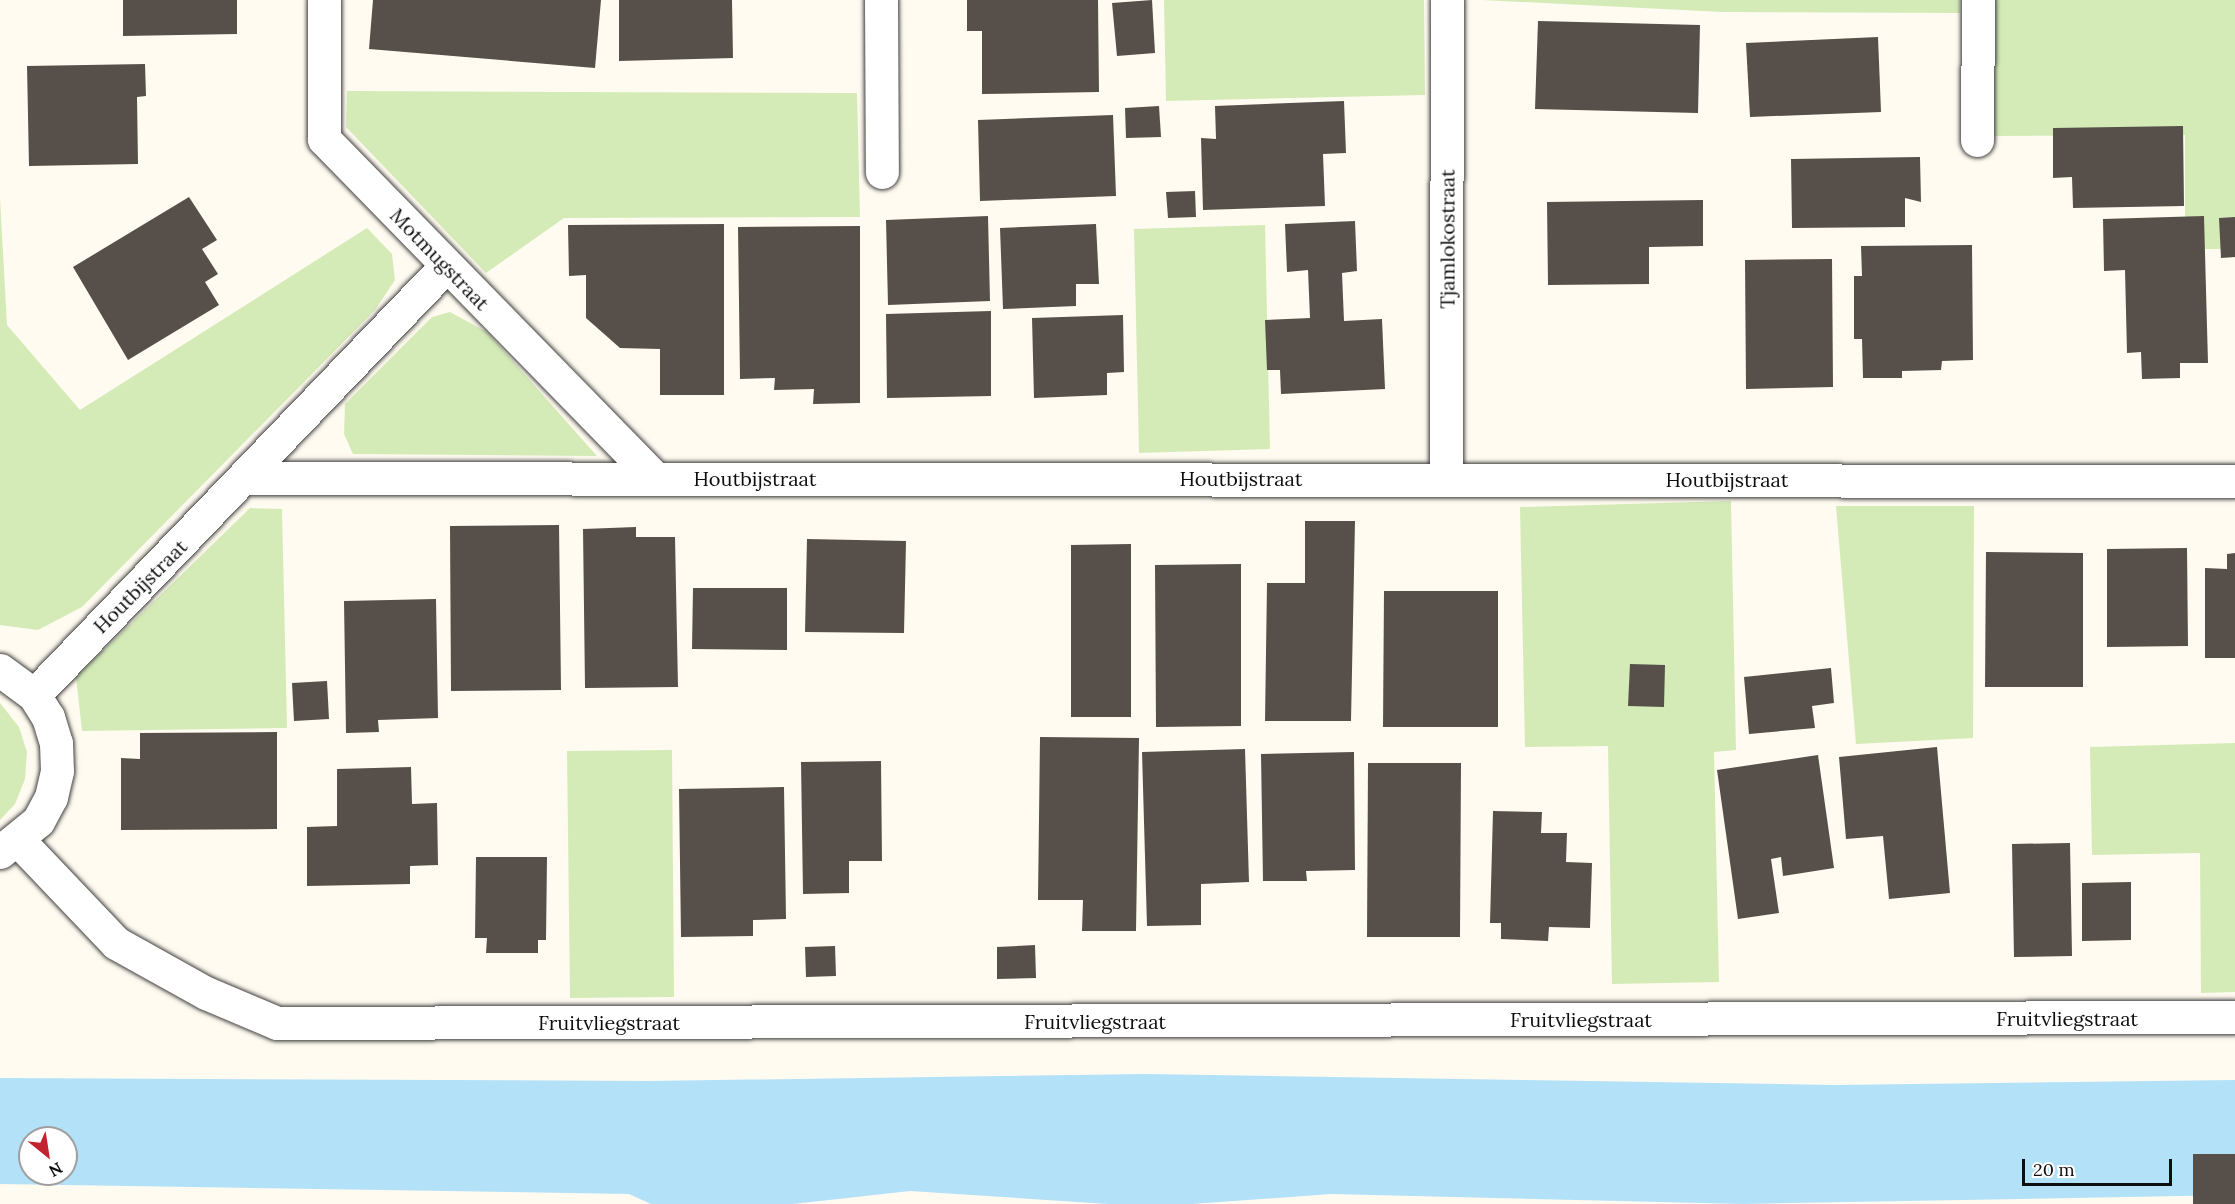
<!DOCTYPE html>
<html>
<head>
<meta charset="utf-8">
<style>
	body { margin:0 }
	#map { position:relative; width:2235px; height:1204px; overflow:hidden; background:#fffbf0; font-family:Lora,serif }
	div>[style] { position:absolute }
	[style*='--x'] { left:calc(var(--x)*1px); top:calc(var(--y)*1px); width:calc(var(--w)*1px); rotate:calc(var(--a)*1deg) }
	.green>* { inset:0; background:#d4ebb8 }
	.water>* { inset:0; background:#b3e1f8 }
	.building>* { inset:0; background:#574f4a }
	.roads { filter:drop-shadow(0 0 2px #414141) drop-shadow(0 0 2px #414141) }
	.minor>* { height:33px; margin:-16.5px; padding:0 16.5px; transform-origin:16.5px; border-radius:16.5px; background:#fff }
	span { translate:-50% -50%; white-space:nowrap; text-align:center; line-height:1.15; -webkit-text-stroke:6px #fff; paint-order:stroke }
	.street-label { font-size:20px; color:#0e0e0e }
	.north { position:absolute; left:18px; top:1126px; width:60px; height:60px; box-sizing:border-box; background:#fff; border:2px solid #9f9f9f; border-radius:50%; rotate:150deg; font-size:16px; font-weight:700; line-height:24px; text-align:center; color:#0e0e0e }
	.north::after { content:''; display:block; margin:auto; width:21px; height:27px; background:#c32230; clip-path:polygon(50% 0,100% 100%,50% 72%,0 100%) }
	.scale { position:absolute; left:2022px; top:1159px; width:150px; height:27px; box-sizing:border-box; border:3px solid #0e0e0e; border-top:0; padding-left:8px; font-size:18px; line-height:21px; white-space:nowrap; color:#0e0e0e; -webkit-text-stroke:4px #fff; paint-order:stroke }
</style>
</head>
<body>
<div id="map">
	<div class="green">
		<i style="clip-path:polygon(1164px 0,1424px 0,1425px 95px,1166px 101px)"></i>
		<i style="clip-path:polygon(1482px 0,1960px 0,1960px 13px,1722px 12px)"></i>
		<i style="clip-path:polygon(1990px 0,2235px 0,2235px 249px,2185px 249px,2185px 135px,1989px 136px)"></i>
		<i style="clip-path:polygon(347px 91px,857px 93px,860px 217px,564px 218px,486px 273px,346px 127px)"></i>
		<i style="clip-path:polygon(0 198px,7px 325px,80px 410px,367px 228px,392px 254px,395px 280px,375px 310px,82px 607px,38px 630px,0 625px)"></i>
		<i style="clip-path:polygon(1265px 225px,1270px 449px,1139px 453px,1134px 229px)"></i>
		<i style="clip-path:polygon(450px 312px,487px 332px,597px 456px,353px 454px,344px 434px,345px 404px,432px 317px)"></i>
		<i style="clip-path:polygon(1731px 501px,1736px 750px,1714px 752px,1719px 982px,1612px 984px,1608px 746px,1525px 747px,1520px 507px)"></i>
		<i style="clip-path:polygon(1836px 506px,1974px 506px,1973px 738px,1856px 744px)"></i>
		<i style="clip-path:polygon(250px 508px,282px 509px,287px 728px,82px 731px,76px 677px)"></i>
		<i style="clip-path:polygon(0 703px,19px 727px,27px 752px,25px 779px,15px 804px,0 820px)"></i>
		<i style="clip-path:polygon(2235px 743px,2235px 992px,2201px 993px,2200px 853px,2092px 855px,2090px 747px)"></i>
		<i style="clip-path:polygon(672px 750px,674px 997px,570px 998px,567px 751px)"></i>
	</div>
	<div class="water">
		<i style="clip-path:polygon(evenodd,1147px 1074px,1835px 1085px,2235px 1080px,2235px 1195px,1743px 1204px,1331px 1194px,1192px 1204px,1108px 1204px,910px 1191px,793px 1204px,651px 1204px,629px 1194px,0 1184px,0 1078px,648px 1081px,1147px 1074px,30px 1138px,66px 1138px,66px 1174px,30px 1174px,30px 1138px)"></i>
	</div>
	<div class="building">
		<i style="clip-path:polygon(123px 0,237px 0,237px 34px,123px 36px)"></i>
		<i style="clip-path:polygon(373px 0,601px 0,595px 68px,369px 49px)"></i>
		<i style="clip-path:polygon(619px 0,732px 0,733px 58px,619px 61px)"></i>
		<i style="clip-path:polygon(967px 0,1098px 0,1099px 92px,982px 94px,982px 31px,967px 31px)"></i>
		<i style="clip-path:polygon(1152px 0,1155px 53px,1117px 56px,1112px 3px)"></i>
		<i style="clip-path:polygon(1538px 21px,1700px 25px,1698px 113px,1535px 109px)"></i>
		<i style="clip-path:polygon(1878px 37px,1881px 112px,1750px 117px,1746px 43px)"></i>
		<i style="clip-path:polygon(145px 64px,146px 96px,137px 97px,138px 164px,29px 166px,27px 66px)"></i>
		<i style="clip-path:polygon(1344px 101px,1346px 153px,1323px 154px,1325px 206px,1203px 210px,1201px 138px,1216px 139px,1215px 106px)"></i>
		<i style="clip-path:polygon(1159px 106px,1161px 137px,1126px 138px,1125px 108px)"></i>
		<i style="clip-path:polygon(1113px 115px,1116px 196px,980px 201px,978px 120px)"></i>
		<i style="clip-path:polygon(2183px 126px,2184px 206px,2073px 208px,2072px 177px,2053px 178px,2053px 128px)"></i>
		<i style="clip-path:polygon(1920px 157px,1921px 202px,1905px 198px,1905px 227px,1792px 228px,1791px 159px)"></i>
		<i style="clip-path:polygon(1195px 191px,1196px 217px,1168px 218px,1166px 192px)"></i>
		<i style="clip-path:polygon(189px 197px,217px 240px,202px 249px,218px 274px,205px 282px,219px 305px,128px 360px,73px 267px)"></i>
		<i style="clip-path:polygon(1703px 200px,1703px 246px,1649px 247px,1649px 284px,1548px 285px,1547px 202px)"></i>
		<i style="clip-path:polygon(988px 216px,990px 301px,888px 305px,886px 220px)"></i>
		<i style="clip-path:polygon(2204px 216px,2208px 363px,2180px 363px,2180px 378px,2142px 379px,2141px 352px,2127px 353px,2125px 270px,2104px 271px,2103px 219px)"></i>
		<i style="clip-path:polygon(2235px 217px,2235px 257px,2221px 258px,2219px 218px)"></i>
		<i style="clip-path:polygon(1355px 221px,1357px 271px,1342px 273px,1344px 321px,1382px 319px,1385px 389px,1281px 394px,1280px 370px,1267px 370px,1265px 320px,1310px 318px,1308px 270px,1287px 272px,1285px 224px)"></i>
		<i style="clip-path:polygon(724px 224px,724px 395px,660px 395px,660px 349px,620px 348px,586px 318px,586px 275px,569px 276px,568px 225px)"></i>
		<i style="clip-path:polygon(1096px 224px,1099px 284px,1076px 284px,1076px 306px,1003px 309px,1000px 228px)"></i>
		<i style="clip-path:polygon(860px 226px,860px 403px,813px 404px,814px 389px,774px 390px,775px 378px,740px 379px,738px 227px)"></i>
		<i style="clip-path:polygon(1972px 245px,1973px 360px,1942px 361px,1941px 370px,1902px 371px,1902px 378px,1863px 378px,1862px 339px,1854px 339px,1854px 276px,1862px 276px,1861px 246px)"></i>
		<i style="clip-path:polygon(1832px 259px,1833px 387px,1746px 389px,1745px 260px)"></i>
		<i style="clip-path:polygon(991px 311px,991px 396px,887px 398px,886px 314px)"></i>
		<i style="clip-path:polygon(1123px 315px,1124px 372px,1107px 373px,1107px 395px,1034px 398px,1032px 318px)"></i>
		<i style="clip-path:polygon(1305px 521px,1355px 521px,1351px 721px,1265px 721px,1267px 583px,1305px 583px)"></i>
		<i style="clip-path:polygon(559px 525px,561px 690px,451px 691px,450px 526px)"></i>
		<i style="clip-path:polygon(636px 527px,636px 537px,675px 537px,678px 687px,585px 688px,583px 529px)"></i>
		<i style="clip-path:polygon(807px 539px,906px 541px,904px 633px,805px 632px)"></i>
		<i style="clip-path:polygon(1131px 544px,1131px 717px,1071px 717px,1071px 545px)"></i>
		<i style="clip-path:polygon(2187px 548px,2188px 646px,2107px 647px,2107px 549px)"></i>
		<i style="clip-path:polygon(1986px 552px,2083px 553px,2083px 687px,1985px 687px)"></i>
		<i style="clip-path:polygon(2235px 553px,2235px 658px,2205px 658px,2205px 568px,2227px 569px,2227px 554px)"></i>
		<i style="clip-path:polygon(1241px 564px,1241px 726px,1156px 727px,1155px 565px)"></i>
		<i style="clip-path:polygon(693px 588px,787px 588px,787px 650px,692px 649px)"></i>
		<i style="clip-path:polygon(1384px 591px,1498px 591px,1498px 727px,1383px 727px)"></i>
		<i style="clip-path:polygon(436px 599px,438px 718px,378px 720px,379px 732px,346px 733px,344px 601px)"></i>
		<i style="clip-path:polygon(1630px 664px,1665px 665px,1664px 707px,1628px 706px)"></i>
		<i style="clip-path:polygon(1831px 668px,1834px 703px,1812px 706px,1815px 728px,1749px 734px,1744px 677px)"></i>
		<i style="clip-path:polygon(327px 681px,329px 719px,294px 721px,292px 683px)"></i>
		<i style="clip-path:polygon(277px 732px,277px 829px,121px 830px,121px 758px,140px 759px,140px 733px)"></i>
		<i style="clip-path:polygon(1040px 737px,1139px 738px,1136px 931px,1082px 931px,1083px 900px,1038px 900px)"></i>
		<i style="clip-path:polygon(1937px 747px,1950px 893px,1889px 899px,1883px 836px,1846px 839px,1839px 757px)"></i>
		<i style="clip-path:polygon(1245px 749px,1249px 882px,1201px 884px,1201px 925px,1147px 926px,1142px 752px)"></i>
		<i style="clip-path:polygon(1354px 752px,1355px 870px,1306px 871px,1307px 881px,1263px 881px,1261px 754px)"></i>
		<i style="clip-path:polygon(1818px 755px,1834px 868px,1783px 876px,1781px 857px,1771px 859px,1779px 913px,1738px 919px,1717px 770px)"></i>
		<i style="clip-path:polygon(881px 761px,882px 861px,849px 861px,849px 893px,803px 894px,801px 762px)"></i>
		<i style="clip-path:polygon(1368px 763px,1461px 763px,1460px 937px,1367px 937px)"></i>
		<i style="clip-path:polygon(411px 767px,412px 804px,437px 803px,438px 865px,410px 866px,410px 884px,307px 886px,307px 827px,337px 826px,337px 769px)"></i>
		<i style="clip-path:polygon(784px 787px,786px 919px,753px 920px,753px 936px,681px 937px,679px 789px)"></i>
		<i style="clip-path:polygon(1493px 811px,1542px 812px,1541px 833px,1567px 833px,1566px 862px,1592px 863px,1590px 928px,1549px 927px,1548px 941px,1501px 939px,1501px 923px,1490px 923px)"></i>
		<i style="clip-path:polygon(2070px 843px,2072px 956px,2014px 957px,2012px 844px)"></i>
		<i style="clip-path:polygon(476px 857px,547px 857px,546px 940px,538px 940px,538px 953px,486px 953px,487px 938px,475px 938px)"></i>
		<i style="clip-path:polygon(2131px 882px,2131px 940px,2082px 941px,2082px 883px)"></i>
		<i style="clip-path:polygon(1035px 945px,1036px 978px,997px 979px,997px 947px)"></i>
		<i style="clip-path:polygon(835px 946px,836px 976px,806px 977px,805px 947px)"></i>
		<i style="clip-path:polygon(2193px 1154px,2235px 1154px,2235px 1204px,2193px 1204px)"></i>
	</div>
	<div class="roads">
		<div class="minor">
			<i style="--x:324;--y:0;--w:139;--a:90"></i>
			<i style="--x:324;--y:139;--w:474;--a:45.7"></i>
			<i style="--x:881;--y:0;--w:172;--a:89.7"></i>
			<i style="--x:1977;--y:140;--w:140;--a:-89.6"></i>
			<i style="--x:247;--y:478;--w:1988;--a:0.09"></i>
			<i style="--x:1446;--y:479;--w:479;--a:-89.9"></i>
			<i style="--x:0;--y:670;--w:42;--a:36.3"></i>
			<i style="--x:34;--y:695;--w:26;--a:58"></i>
			<i style="--x:48;--y:717;--w:27;--a:73"></i>
			<i style="--x:56;--y:743;--w:28;--a:88"></i>
			<i style="--x:57;--y:771;--w:27;--a:103"></i>
			<i style="--x:51;--y:797;--w:27;--a:118"></i>
			<i style="--x:38;--y:821;--w:49;--a:140.8"></i>
			<i style="--x:34;--y:695;--w:595;--a:-46.16"></i>
			<i style="--x:18;--y:840;--w:142;--a:46.4"></i>
			<i style="--x:116;--y:943;--w:103;--a:29.1"></i>
			<i style="--x:206;--y:993;--w:77;--a:22.9"></i>
			<i style="--x:277;--y:1023;--w:1958;--a:-0.18"></i>
		</div>
	</div>
	<div class="street-label">
		<span style="left:1447px;top:239px;rotate:-90deg">Tjamlokostraat</span>
		<span style="left:440px;top:259px;rotate:46deg">Motmugstraat</span>
		<span style="left:755px;top:478px">Houtbijstraat</span>
		<span style="left:1241px;top:478px">Houtbijstraat</span>
		<span style="left:1727px;top:479px">Houtbijstraat</span>
		<span style="left:140px;top:586px;rotate:-45deg">Houtbijstraat</span>
		<span style="left:2067px;top:1018px">Fruitvliegstraat</span>
		<span style="left:1581px;top:1019px">Fruitvliegstraat</span>
		<span style="left:1095px;top:1021px">Fruitvliegstraat</span>
		<span style="left:609px;top:1022px">Fruitvliegstraat</span>
	</div>
	<div class="north">N</div>
	<div class="scale">20 m</div>
</div>
</body>
</html>
